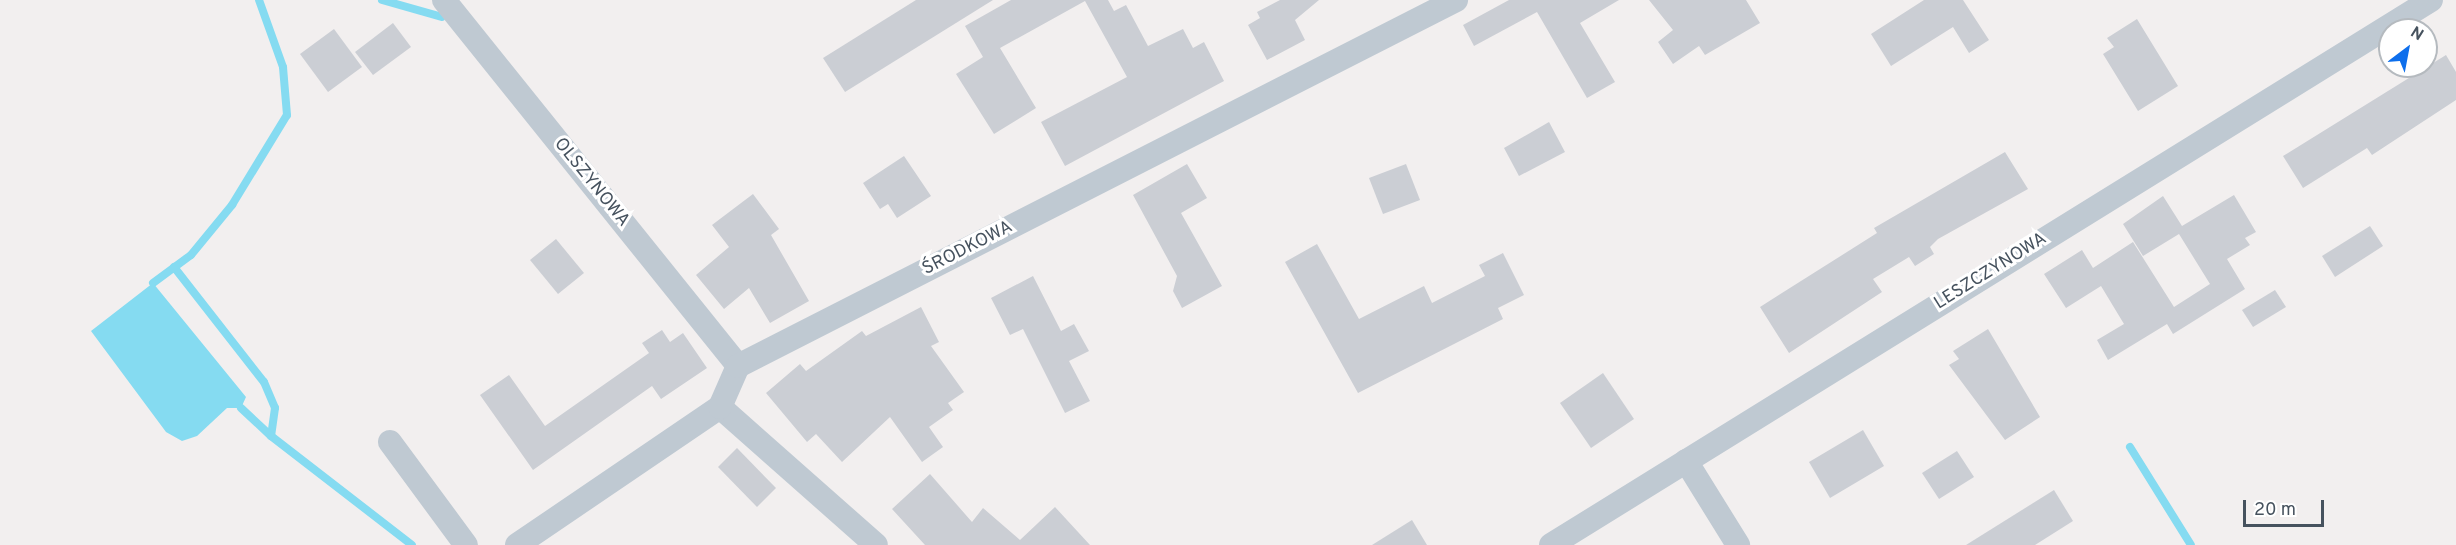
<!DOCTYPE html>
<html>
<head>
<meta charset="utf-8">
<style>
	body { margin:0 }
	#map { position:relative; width:2456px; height:545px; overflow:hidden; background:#f2efef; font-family:Overpass,sans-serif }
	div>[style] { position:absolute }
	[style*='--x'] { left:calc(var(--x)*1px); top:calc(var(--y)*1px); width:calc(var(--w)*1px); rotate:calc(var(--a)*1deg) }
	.water>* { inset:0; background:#85dbf1 }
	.stream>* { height:8px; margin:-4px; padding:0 4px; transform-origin:4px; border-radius:4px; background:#85dbf1 }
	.building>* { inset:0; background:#cbced4 }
	.street>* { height:24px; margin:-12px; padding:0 12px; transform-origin:12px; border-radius:12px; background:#bfc9d2 }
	span { translate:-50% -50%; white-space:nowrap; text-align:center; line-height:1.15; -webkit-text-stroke:6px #fff; paint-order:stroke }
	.street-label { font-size:18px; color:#46525e }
	.north { position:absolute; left:2378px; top:18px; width:60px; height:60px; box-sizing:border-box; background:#fff; border:2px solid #b5babf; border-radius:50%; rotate:32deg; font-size:16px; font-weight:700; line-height:24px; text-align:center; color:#46525e }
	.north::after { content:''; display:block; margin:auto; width:21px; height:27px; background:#0e6fec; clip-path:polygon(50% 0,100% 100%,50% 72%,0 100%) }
	.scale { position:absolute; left:2243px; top:500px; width:81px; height:27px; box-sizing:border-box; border:3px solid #46525e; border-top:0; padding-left:8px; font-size:18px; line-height:21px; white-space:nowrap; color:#46525e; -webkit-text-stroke:4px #fff; paint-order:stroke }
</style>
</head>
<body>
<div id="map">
	<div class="water">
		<i style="clip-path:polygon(153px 283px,246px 397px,241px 408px,227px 408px,197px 436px,182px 441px,166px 432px,91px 331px)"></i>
	</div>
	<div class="stream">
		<i style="--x:382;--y:0;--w:62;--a:15.8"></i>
		<i style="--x:174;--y:267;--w:146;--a:52"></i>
		<i style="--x:264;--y:382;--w:28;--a:67"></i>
		<i style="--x:275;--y:408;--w:28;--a:98"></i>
		<i style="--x:271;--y:436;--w:178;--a:37.7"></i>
		<i style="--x:153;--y:283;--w:47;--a:-36.4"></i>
		<i style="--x:191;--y:255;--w:65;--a:-50.6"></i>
		<i style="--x:232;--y:205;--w:105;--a:-58.6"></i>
		<i style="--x:287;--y:115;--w:48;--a:-94.8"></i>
		<i style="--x:283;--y:67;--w:71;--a:-109.7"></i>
		<i style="--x:241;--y:408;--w:41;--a:43"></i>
		<i style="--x:2130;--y:447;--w:115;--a:58.1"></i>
	</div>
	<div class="building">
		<i style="clip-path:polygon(916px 0,993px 0,845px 92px,823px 58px)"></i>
		<i style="clip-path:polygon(1011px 0,1108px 0,1114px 11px,1126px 5px,1148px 46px,1183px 29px,1193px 48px,1204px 42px,1224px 81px,1065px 166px,1041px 122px,1127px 77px,1085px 1px,1000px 48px,1036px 108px,994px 134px,956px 74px,983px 57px,965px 26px)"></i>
		<i style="clip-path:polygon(1280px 0,1319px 0,1295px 20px,1305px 40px,1267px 60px,1248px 25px,1260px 18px,1257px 12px)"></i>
		<i style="clip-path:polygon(1509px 0,1619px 0,1580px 23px,1615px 82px,1587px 98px,1537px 12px,1474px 46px,1463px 25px)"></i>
		<i style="clip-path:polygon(1649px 0,1746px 0,1760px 23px,1705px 55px,1699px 46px,1673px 64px,1658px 42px,1673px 30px)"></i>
		<i style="clip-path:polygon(1924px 0,1963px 0,1989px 40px,1969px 53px,1953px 27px,1891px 66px,1871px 34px)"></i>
		<i style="clip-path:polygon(2137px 19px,2178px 86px,2138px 111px,2103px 54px,2114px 47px,2107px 38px)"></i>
		<i style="clip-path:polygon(393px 23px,411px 47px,373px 75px,355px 52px)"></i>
		<i style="clip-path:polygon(334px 29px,362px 67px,328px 92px,300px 54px)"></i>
		<i style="clip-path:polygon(2446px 55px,2456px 72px,2456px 100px,2372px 155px,2367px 148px,2303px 188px,2283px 156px)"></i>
		<i style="clip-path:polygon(1549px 122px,1565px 152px,1519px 176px,1504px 148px)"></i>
		<i style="clip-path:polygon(2005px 152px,2028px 189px,1938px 239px,1930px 247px,1934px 254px,1915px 266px,1909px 257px,1873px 279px,1882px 292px,1789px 353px,1760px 307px,1877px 233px,1874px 228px)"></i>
		<i style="clip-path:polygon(904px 156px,931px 196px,897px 218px,888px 204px,880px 209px,863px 183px)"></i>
		<i style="clip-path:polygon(1187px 164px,1207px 198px,1181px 213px,1222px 286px,1182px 308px,1173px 291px,1177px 276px,1133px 195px)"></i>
		<i style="clip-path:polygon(1406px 164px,1420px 200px,1383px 214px,1369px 178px)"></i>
		<i style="clip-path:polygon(753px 194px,779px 229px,771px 235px,809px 301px,770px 323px,749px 288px,724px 309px,696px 275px,729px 247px,712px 225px)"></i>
		<i style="clip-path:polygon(2234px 195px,2256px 232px,2245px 238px,2250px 245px,2227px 259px,2245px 289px,2173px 334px,2167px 324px,2108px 360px,2097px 340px,2124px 324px,2101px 286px,2066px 308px,2044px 274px,2082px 250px,2093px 268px,2133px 242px,2174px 307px,2210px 284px,2179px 234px,2143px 256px,2123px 224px,2163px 196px,2182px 226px)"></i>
		<i style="clip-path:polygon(2370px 226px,2383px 246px,2335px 277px,2322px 256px)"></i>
		<i style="clip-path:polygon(556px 239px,584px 273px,558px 294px,530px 260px)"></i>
		<i style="clip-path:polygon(1317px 244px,1359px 319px,1424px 286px,1432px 303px,1485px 276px,1479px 265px,1503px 253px,1524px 295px,1498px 308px,1503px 319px,1358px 393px,1285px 262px)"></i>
		<i style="clip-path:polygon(1033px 276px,1061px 331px,1074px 324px,1089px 351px,1069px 361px,1090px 401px,1065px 413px,1023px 329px,1010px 335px,991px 298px)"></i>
		<i style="clip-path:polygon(2275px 290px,2286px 307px,2253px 327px,2242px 310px)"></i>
		<i style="clip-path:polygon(921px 307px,939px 342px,931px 346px,964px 392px,948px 403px,953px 410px,929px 427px,943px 447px,922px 462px,890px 417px,842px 462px,816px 434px,807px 442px,766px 393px,800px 364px,806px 371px,862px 331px,866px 336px)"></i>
		<i style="clip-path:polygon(1988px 329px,2040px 417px,2005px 440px,1949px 365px,1959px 359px,1953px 351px)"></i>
		<i style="clip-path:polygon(662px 330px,670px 342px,683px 333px,707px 368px,661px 399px,652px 386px,533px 470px,480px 395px,509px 375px,545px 426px,649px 353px,642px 343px)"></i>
		<i style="clip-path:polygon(1603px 373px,1634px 419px,1591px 448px,1560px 403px)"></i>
		<i style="clip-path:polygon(1863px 430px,1884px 466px,1830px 498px,1809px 462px)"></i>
		<i style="clip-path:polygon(737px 448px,776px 488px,757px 507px,718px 467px)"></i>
		<i style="clip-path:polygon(1957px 451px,1974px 477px,1939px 499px,1922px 473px)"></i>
		<i style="clip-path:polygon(930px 474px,972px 522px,983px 508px,1020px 540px,1055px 507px,1090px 545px,925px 545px,892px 509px)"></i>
		<i style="clip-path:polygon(2054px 490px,2073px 521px,2035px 545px,1966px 545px)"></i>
		<i style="clip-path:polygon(1412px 520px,1427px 545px,1372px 545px)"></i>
	</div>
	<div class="street">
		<i style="--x:444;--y:0;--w:469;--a:51.2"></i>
		<i style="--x:720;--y:407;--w:208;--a:41.5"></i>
		<i style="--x:390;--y:442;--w:128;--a:53.6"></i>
		<i style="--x:1686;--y:461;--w:99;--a:58.2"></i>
		<i style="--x:517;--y:545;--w:245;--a:-34.2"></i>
		<i style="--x:720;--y:407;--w:45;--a:-66.3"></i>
		<i style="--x:738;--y:366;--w:806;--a:-27.01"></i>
		<i style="--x:1551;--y:545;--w:1035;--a:-31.77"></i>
	</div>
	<div class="street-label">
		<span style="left:591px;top:183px;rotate:51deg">OLSZYNOWA</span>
		<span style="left:968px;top:249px;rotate:-27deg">ŚRODKOWA</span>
		<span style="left:1991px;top:272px;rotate:-32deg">LESZCZYNOWA</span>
	</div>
	<div class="north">N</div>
	<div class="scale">20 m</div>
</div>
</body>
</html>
